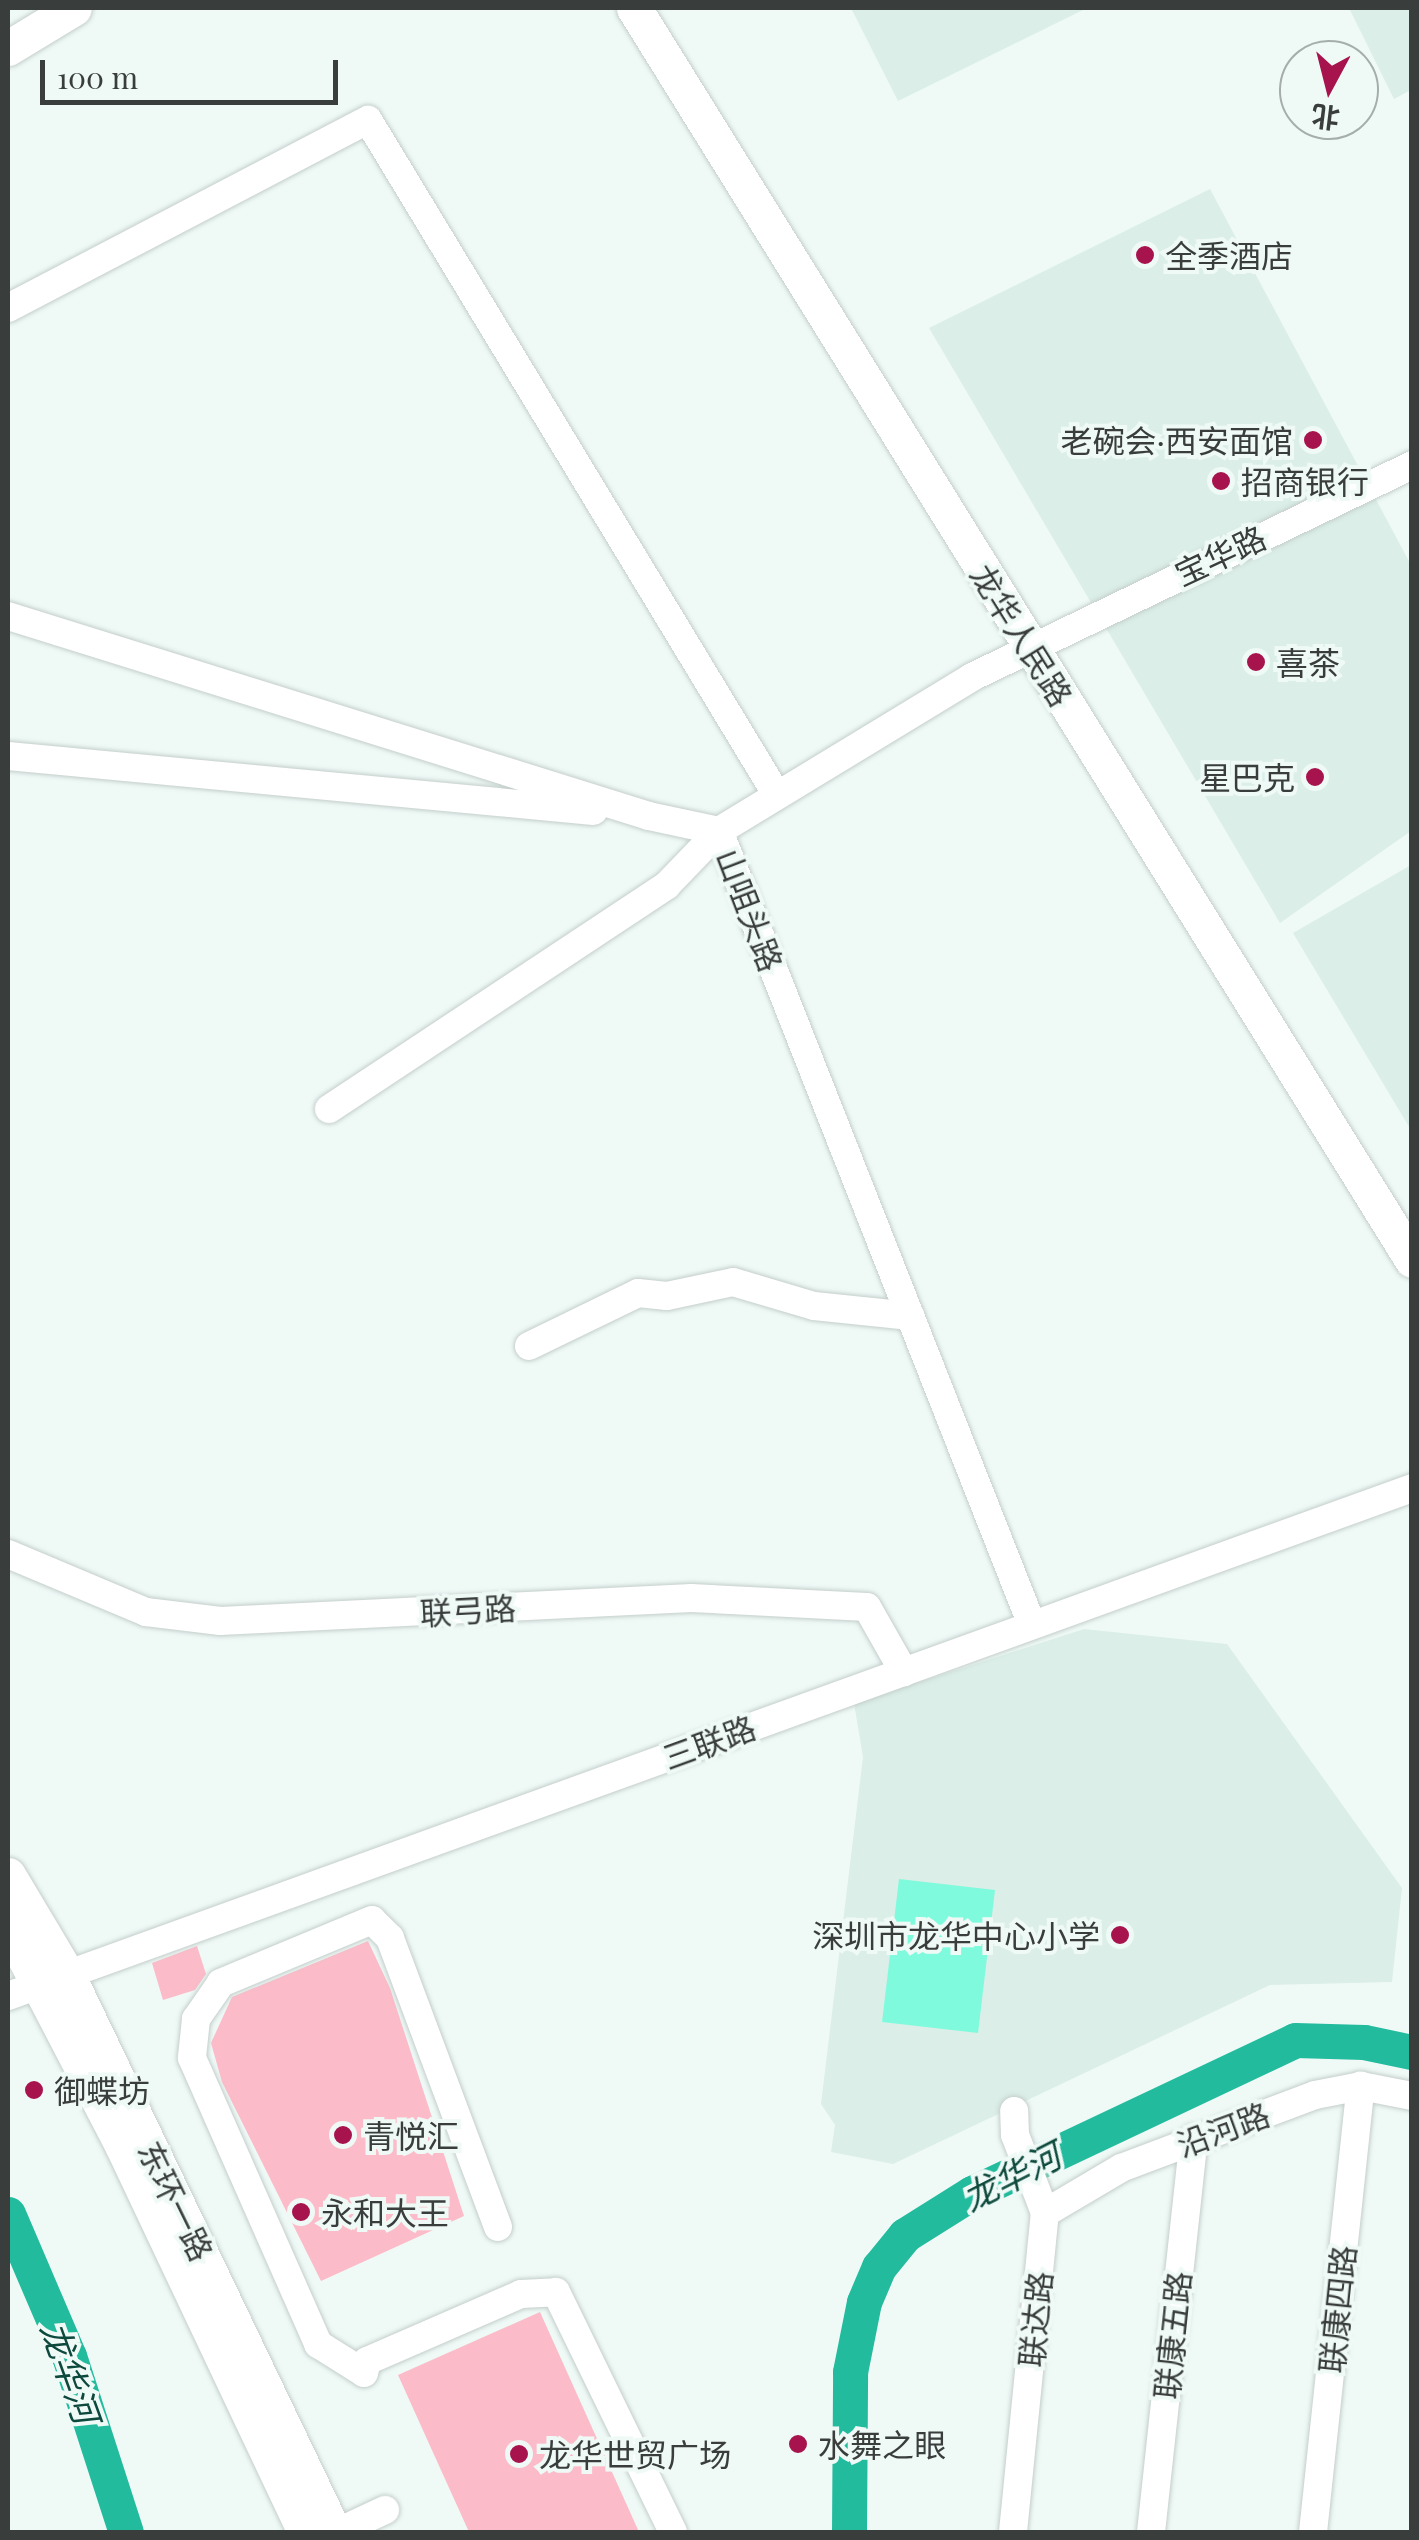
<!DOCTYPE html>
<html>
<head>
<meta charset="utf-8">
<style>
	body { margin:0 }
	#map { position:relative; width:1419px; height:2540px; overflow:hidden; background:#effaf7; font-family:"Playfair Display","Noto Sans SC",serif }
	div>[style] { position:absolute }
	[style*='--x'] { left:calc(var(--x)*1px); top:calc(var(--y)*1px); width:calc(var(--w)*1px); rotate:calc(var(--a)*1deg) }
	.built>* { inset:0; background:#dbeee8 }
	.green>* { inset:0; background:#80fadc }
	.river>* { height:35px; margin:-17.5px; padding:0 17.5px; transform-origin:17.5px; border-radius:17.5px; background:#23bb9d }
	.building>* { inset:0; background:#fcbbc8 }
	.roads { filter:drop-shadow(0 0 2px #c4cecb) drop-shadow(0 0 2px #c4cecb) }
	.minor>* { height:28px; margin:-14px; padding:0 14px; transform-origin:14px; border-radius:14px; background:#fff }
	.major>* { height:35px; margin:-17.5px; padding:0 17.5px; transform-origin:17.5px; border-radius:17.5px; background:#fff }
	.rail>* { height:6px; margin-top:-3px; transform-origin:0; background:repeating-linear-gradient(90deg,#606664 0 15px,transparent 0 23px) }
	.dots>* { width:28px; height:28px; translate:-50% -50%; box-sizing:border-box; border:5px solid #effaf7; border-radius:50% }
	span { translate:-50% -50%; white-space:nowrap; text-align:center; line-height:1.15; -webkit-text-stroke:8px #effaf7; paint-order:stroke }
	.poi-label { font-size:32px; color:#393d3c }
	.left { translate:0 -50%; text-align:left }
	.right { translate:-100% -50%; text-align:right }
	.street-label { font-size:32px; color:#393d3c }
	.water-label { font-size:35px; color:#0d493c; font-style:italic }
	.frame { position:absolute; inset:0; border:10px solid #393d3c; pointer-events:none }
	.north { position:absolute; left:1279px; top:40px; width:100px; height:100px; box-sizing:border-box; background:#effaf7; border:2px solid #a6aeac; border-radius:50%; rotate:187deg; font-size:28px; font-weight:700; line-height:40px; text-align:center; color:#393d3c }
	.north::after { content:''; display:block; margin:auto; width:35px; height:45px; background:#a7134c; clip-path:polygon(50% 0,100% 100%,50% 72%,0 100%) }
	.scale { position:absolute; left:40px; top:60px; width:298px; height:45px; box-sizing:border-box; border:5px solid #393d3c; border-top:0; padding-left:12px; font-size:30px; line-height:35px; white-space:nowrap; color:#393d3c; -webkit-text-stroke:8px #effaf7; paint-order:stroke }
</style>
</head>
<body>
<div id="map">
	<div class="built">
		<i style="clip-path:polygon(851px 8px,1087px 8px,898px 101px)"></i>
		<i style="clip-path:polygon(1349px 8px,1411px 8px,1411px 90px,1394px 99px)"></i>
		<i style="clip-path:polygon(1210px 189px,1411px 565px,1411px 831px,1280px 923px,929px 328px)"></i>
		<i style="clip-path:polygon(1411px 865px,1411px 1130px,1293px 933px)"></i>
		<i style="clip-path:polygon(1084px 1629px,1227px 1644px,1402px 1888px,1392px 1982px,1270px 1985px,893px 2164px,831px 2152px,835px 2125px,821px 2104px,863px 1757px,854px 1703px)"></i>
	</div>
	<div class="green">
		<i style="clip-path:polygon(899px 1879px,995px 1890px,978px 2033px,882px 2022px)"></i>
	</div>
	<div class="river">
		<i style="--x:8;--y:2214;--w:155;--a:66.8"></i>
		<i style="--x:69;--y:2356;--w:185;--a:72.1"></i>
		<i style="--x:849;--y:2532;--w:160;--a:-89.6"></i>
		<i style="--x:850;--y:2372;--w:71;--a:-78.7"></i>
		<i style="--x:864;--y:2302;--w:38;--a:-67"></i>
		<i style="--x:879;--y:2267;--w:41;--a:-50.9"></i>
		<i style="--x:905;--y:2235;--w:79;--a:-32.1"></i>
		<i style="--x:972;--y:2193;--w:357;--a:-25.3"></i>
		<i style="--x:1295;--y:2040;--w:69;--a:1.7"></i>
		<i style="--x:1364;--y:2042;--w:49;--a:11.8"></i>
	</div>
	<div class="building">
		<i style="clip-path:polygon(368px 1941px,390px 1988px,464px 2216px,321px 2281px,222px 2082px,211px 2043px,232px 1997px)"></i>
		<i style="clip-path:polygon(197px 1946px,206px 1974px,195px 1990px,163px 2000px,152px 1963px)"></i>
		<i style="clip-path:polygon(540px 2312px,639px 2532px,469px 2532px,398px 2375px)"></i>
	</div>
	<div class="roads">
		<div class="minor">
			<i style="--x:8;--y:308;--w:406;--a:-27.6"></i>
			<i style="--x:368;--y:120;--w:789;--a:58.79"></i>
			<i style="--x:8;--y:616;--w:671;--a:17.33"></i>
			<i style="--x:649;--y:816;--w:72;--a:12.1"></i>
			<i style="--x:719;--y:831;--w:853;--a:68.49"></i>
			<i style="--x:8;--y:756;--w:588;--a:5.37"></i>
			<i style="--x:329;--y:1109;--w:405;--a:-33.5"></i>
			<i style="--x:667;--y:885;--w:75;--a:-46.1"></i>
			<i style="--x:719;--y:831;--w:296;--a:-31.3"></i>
			<i style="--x:972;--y:677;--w:488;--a:-25.7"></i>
			<i style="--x:529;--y:1346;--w:121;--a:-25.9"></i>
			<i style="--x:638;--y:1293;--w:29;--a:6"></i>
			<i style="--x:667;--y:1296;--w:67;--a:-12"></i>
			<i style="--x:733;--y:1282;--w:84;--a:16.5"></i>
			<i style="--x:814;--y:1306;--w:97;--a:5.9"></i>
			<i style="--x:8;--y:1554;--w:150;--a:22.8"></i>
			<i style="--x:146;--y:1612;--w:75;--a:6.9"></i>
			<i style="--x:220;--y:1621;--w:472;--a:-2.8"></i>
			<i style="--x:691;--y:1598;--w:176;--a:2.9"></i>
			<i style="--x:867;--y:1607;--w:75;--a:60.4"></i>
			<i style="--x:8;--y:1996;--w:1493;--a:-19.89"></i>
			<i style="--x:1045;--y:2213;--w:88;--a:-30.6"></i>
			<i style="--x:1121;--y:2168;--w:207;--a:-20.6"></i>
			<i style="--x:1315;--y:2095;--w:47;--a:-11.1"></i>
			<i style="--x:1361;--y:2086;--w:52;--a:11.1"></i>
			<i style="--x:498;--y:2227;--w:309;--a:-110.5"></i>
			<i style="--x:390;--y:1938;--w:25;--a:-135"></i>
			<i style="--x:372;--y:1920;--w:164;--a:157.4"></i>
			<i style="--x:221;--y:1983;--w:44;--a:124.8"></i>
			<i style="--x:196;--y:2019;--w:39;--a:96"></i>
			<i style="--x:192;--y:2058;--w:313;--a:66.2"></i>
			<i style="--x:318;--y:2344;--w:54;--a:32.2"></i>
			<i style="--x:364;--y:2373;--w:12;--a:-76"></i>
			<i style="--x:367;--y:2361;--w:168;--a:-23.5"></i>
			<i style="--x:521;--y:2294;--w:35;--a:-3"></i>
			<i style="--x:556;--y:2292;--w:267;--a:64"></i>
			<i style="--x:338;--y:2532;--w:52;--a:-25.1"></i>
			<i style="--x:1013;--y:2532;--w:321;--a:-84.3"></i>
			<i style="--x:1045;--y:2213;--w:84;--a:-111"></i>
			<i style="--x:1015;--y:2135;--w:24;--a:-92"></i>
			<i style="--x:1151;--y:2532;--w:396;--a:-83.8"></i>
			<i style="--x:1313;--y:2532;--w:449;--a:-83.9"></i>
		</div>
		<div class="major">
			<i style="--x:634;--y:8;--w:1474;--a:58.14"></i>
			<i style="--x:8;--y:48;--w:77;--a:-31.2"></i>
			<i style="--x:8;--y:1875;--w:115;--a:59.2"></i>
			<i style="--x:67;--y:1974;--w:619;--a:64.43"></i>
			<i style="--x:8;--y:1926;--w:247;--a:62.5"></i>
			<i style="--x:122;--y:2145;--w:428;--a:64.7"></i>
		</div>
	</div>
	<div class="rail">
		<i style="--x:8;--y:8;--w:1;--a:0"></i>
	</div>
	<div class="dots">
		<i style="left:1145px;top:255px;background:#a7134c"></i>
		<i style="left:1313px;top:440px;background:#a7134c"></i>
		<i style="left:1221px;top:481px;background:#a7134c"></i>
		<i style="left:1256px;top:662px;background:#a7134c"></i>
		<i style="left:1315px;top:777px;background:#a7134c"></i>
		<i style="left:1120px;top:1935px;background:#a7134c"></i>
		<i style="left:34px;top:2090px;background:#a7134c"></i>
		<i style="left:343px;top:2135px;background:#a7134c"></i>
		<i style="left:301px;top:2212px;background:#a7134c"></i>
		<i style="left:798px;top:2444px;background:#a7134c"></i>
		<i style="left:519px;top:2454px;background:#a7134c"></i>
	</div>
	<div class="poi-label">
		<span class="left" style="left:1165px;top:255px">全季酒店</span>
		<span class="right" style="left:1293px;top:440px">老碗会·西安面馆</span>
		<span class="left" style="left:1241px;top:481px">招商银行</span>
		<span class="left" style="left:1276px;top:662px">喜茶</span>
		<span class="right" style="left:1295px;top:777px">星巴克</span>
		<span class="right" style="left:1100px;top:1935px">深圳市龙华中心小学</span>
		<span class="left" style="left:54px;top:2090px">御蝶坊</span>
		<span class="left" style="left:363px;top:2135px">青悦汇</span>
		<span class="left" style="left:321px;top:2212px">永和大王</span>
		<span class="left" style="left:818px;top:2444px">水舞之眼</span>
		<span class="left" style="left:539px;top:2454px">龙华世贸广场</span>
	</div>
	<div class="street-label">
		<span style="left:1220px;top:555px;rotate:-25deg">宝华路</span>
		<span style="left:1022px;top:635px;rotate:58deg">龙华人民路</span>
		<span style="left:750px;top:910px;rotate:69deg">山咀头路</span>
		<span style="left:468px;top:1610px;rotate:-3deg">联弓路</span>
		<span style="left:709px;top:1742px;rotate:-20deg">三联路</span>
		<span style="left:1223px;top:2129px;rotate:-20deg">沿河路</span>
		<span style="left:176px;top:2201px;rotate:64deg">东环一路</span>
		<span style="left:1337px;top:2309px;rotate:-84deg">联康四路</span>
		<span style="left:1035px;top:2319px;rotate:-84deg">联达路</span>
		<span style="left:1172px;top:2335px;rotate:-84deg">联康五路</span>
	</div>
	<div class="water-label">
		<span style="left:1011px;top:2176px;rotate:-27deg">龙华河</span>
		<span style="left:71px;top:2372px;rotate:70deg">龙华河</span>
	</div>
	<div class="frame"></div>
	<div class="north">北</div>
	<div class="scale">100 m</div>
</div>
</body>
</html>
